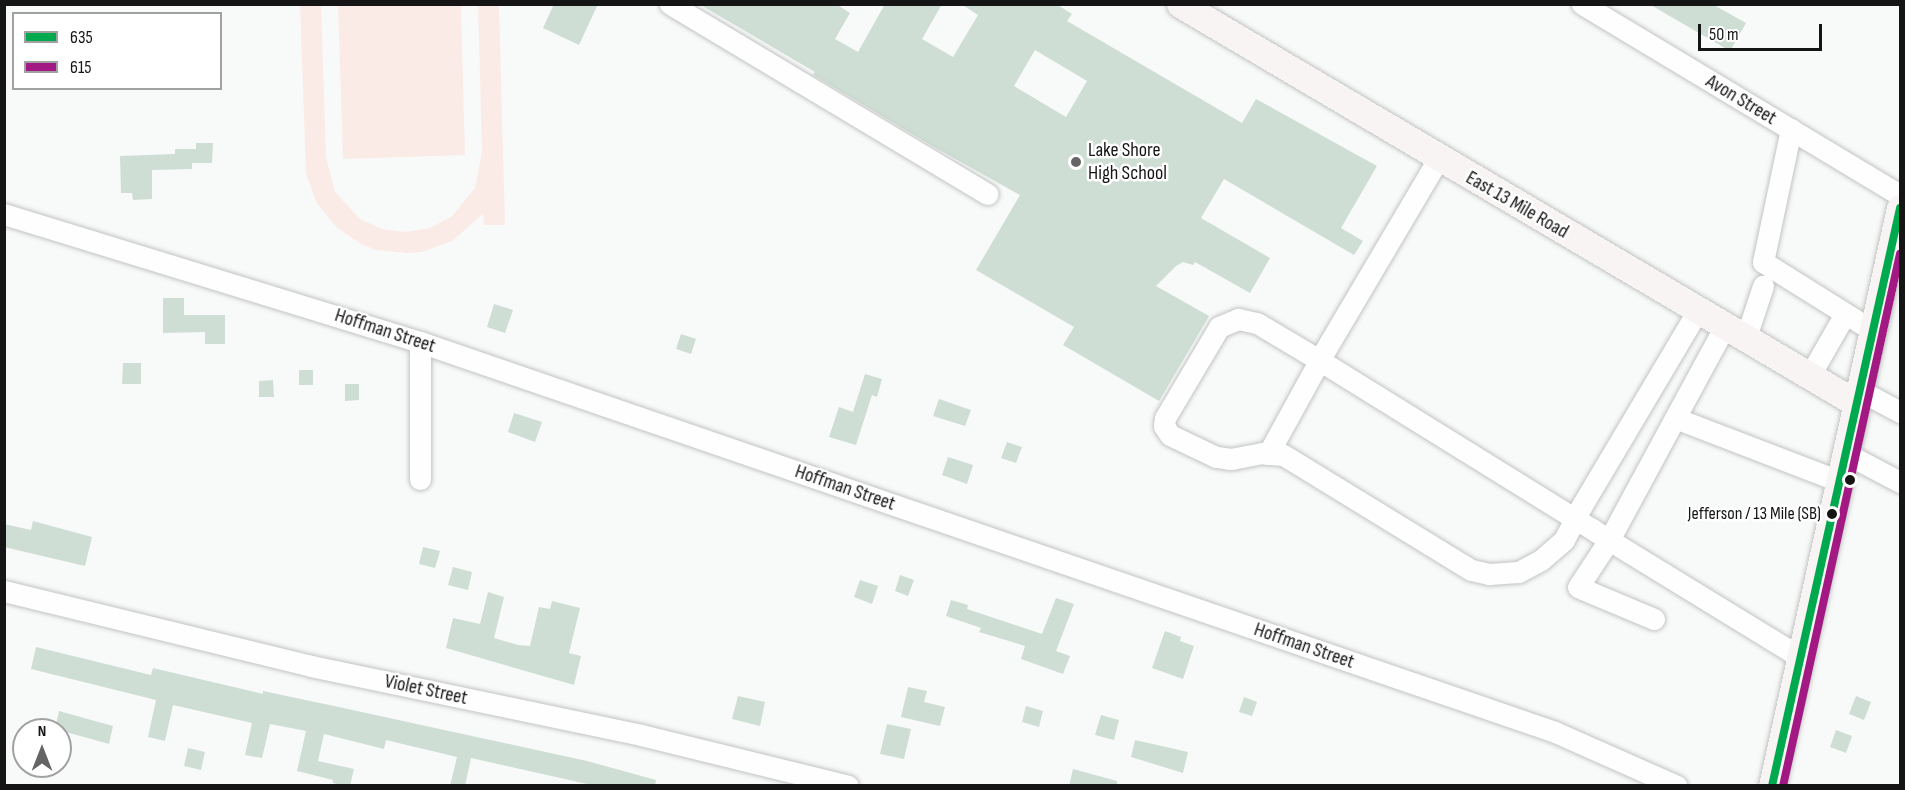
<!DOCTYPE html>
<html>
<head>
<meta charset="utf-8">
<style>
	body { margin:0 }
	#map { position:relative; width:1905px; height:790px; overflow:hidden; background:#f8faf9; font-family:"Sofia Sans Condensed",sans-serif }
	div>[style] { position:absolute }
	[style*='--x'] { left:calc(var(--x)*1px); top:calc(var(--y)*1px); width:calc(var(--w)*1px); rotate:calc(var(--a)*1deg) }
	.green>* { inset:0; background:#fbebe7 }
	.building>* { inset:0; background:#ceded4 }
	.roads { filter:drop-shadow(0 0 2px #c2c4c3) drop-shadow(0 0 2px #c2c4c3) }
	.minor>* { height:21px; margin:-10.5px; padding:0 10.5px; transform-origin:10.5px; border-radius:10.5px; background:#fefefe }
	.major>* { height:27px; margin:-13.5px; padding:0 13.5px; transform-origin:13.5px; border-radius:13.5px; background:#f7f4f3 }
	.bus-1>* { height:8px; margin:-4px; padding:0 4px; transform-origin:4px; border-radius:4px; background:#00a94e }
	.bus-2>* { height:8px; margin:-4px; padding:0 4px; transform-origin:4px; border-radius:4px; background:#a31984 }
	.dots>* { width:16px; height:16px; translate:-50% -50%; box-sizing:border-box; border:3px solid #fff; border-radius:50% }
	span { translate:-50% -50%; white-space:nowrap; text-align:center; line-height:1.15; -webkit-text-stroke:5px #fff; paint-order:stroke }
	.bus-label { font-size:18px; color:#141514 }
	.right { translate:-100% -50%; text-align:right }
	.street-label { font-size:20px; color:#141514 }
	.poi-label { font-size:20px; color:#141514 }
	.left { translate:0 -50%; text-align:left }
	.frame { position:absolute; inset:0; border:6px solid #141514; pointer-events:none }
	.legend { position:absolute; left:12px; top:12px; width:210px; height:78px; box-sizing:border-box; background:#fff; border:2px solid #a1a1a1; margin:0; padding:8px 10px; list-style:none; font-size:18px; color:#141514 }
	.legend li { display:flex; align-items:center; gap:12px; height:30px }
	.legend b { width:30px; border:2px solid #a1a1a1 }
	.north { position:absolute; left:12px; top:718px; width:60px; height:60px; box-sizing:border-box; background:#fff; border:2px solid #a1a1a1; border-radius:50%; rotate:0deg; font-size:16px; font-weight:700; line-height:24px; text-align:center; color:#141514 }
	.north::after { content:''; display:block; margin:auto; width:21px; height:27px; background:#646564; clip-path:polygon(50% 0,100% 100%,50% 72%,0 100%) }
	.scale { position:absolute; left:1698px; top:24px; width:124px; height:27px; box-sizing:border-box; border:3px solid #141514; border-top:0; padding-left:8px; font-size:18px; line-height:21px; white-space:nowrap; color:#141514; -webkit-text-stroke:4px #fff; paint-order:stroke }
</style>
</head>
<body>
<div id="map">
	<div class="green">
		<i style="clip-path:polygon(300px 5px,321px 5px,326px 157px,335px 192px,360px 219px,382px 229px,406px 232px,430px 228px,452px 216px,475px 188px,482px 152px,478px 5px,499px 5px,505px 225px,484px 225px,483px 214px,452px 241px,422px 252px,407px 253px,376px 250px,361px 244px,336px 227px,316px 202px,306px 173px)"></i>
		<i style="clip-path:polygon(338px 5px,461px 5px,465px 155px,343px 159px)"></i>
	</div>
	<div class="building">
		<i style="clip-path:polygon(554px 4px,598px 4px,579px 45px,543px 28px)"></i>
		<i style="clip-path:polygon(evenodd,699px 4px,836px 4px,850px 13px,835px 39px,858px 52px,885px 4px,942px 4px,922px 39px,953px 57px,978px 15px,961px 4px,1056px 4px,1072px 14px,1067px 21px,1242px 123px,1256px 99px,1377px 166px,1341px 228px,1363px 241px,1354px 255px,1224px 179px,1201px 218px,1270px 258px,1250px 293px,1195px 262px,1193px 265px,1183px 262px,1176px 266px,1156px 286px,1209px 316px,1159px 401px,1063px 345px,1074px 327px,976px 270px,1020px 195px,934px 147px,813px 75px,815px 72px,699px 4px,1035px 50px,1087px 81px,1066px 117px,1014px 86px,1035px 50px)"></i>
		<i style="clip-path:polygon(1649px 4px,1712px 4px,1746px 23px,1730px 51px)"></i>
		<i style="clip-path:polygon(196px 143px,213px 143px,212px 163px,192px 163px,192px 169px,152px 170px,152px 199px,133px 200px,132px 193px,121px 193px,120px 156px,175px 154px,175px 149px,196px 149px)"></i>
		<i style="clip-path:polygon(163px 298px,184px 298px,184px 315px,225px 315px,225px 344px,205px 344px,205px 332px,163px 333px)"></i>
		<i style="clip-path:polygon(494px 304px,513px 310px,505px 333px,487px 327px)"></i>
		<i style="clip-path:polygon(681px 334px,696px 339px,691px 354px,676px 349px)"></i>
		<i style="clip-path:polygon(123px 363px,141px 363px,141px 384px,122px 384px)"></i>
		<i style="clip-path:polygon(299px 370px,313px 370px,313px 385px,299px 385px)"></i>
		<i style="clip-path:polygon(865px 374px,882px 379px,877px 397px,872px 395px,856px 445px,829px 437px,839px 407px,853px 412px)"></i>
		<i style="clip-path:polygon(273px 380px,274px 397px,259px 397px,259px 381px)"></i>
		<i style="clip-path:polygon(345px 384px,359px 384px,359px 400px,345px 401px)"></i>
		<i style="clip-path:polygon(939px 399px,971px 410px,965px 426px,933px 416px)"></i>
		<i style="clip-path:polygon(514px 413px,542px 422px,535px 442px,508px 432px)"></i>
		<i style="clip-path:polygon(1007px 442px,1022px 447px,1016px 463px,1001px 458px)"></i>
		<i style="clip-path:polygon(948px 457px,973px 465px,967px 484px,942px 475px)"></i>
		<i style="clip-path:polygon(33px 521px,92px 537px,85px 566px,4px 547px,4px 524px,31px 530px)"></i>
		<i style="clip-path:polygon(423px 547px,440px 551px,435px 568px,419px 564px)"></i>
		<i style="clip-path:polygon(453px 567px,472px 572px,468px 590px,448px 585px)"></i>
		<i style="clip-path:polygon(900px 575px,914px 580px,908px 596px,895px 591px)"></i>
		<i style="clip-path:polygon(860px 580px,878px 586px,872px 604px,854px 597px)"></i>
		<i style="clip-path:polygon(488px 592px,504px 597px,494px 638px,518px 645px,530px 646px,539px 607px,550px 609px,552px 601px,580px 608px,569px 653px,581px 656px,574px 685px,446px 648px,453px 618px,480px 624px)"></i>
		<i style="clip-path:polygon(1056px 598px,1074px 604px,1056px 651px,1070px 656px,1063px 674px,1021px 659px,1025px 646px,979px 632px,981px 628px,946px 616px,951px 600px,968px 605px,967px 609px,1042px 634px)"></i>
		<i style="clip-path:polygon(1165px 631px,1181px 637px,1180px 641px,1194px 646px,1183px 679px,1152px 668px)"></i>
		<i style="clip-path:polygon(36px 647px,151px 675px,153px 668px,263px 694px,263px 691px,334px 706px,587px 761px,656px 780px,655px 786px,596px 786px,471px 758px,465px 786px,450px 786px,457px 757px,386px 740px,384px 749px,324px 734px,318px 761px,354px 769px,350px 786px,344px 786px,333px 783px,333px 780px,297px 771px,306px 731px,270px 724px,262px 758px,245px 755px,252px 723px,173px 705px,165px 741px,148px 737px,156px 700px,31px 669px)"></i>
		<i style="clip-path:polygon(908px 687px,927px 691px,924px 702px,945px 707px,940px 726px,901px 717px)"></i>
		<i style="clip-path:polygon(738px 696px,765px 702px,760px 726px,732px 719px)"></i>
		<i style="clip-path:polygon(1856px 696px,1871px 702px,1864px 720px,1849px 714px)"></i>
		<i style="clip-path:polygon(1244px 697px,1257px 702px,1252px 716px,1239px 712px)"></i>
		<i style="clip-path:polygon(1026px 706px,1043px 711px,1039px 727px,1022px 722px)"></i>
		<i style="clip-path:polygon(59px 711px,113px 726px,109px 744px,55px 729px)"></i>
		<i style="clip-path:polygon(1101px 715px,1119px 720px,1114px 740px,1095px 735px)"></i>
		<i style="clip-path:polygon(887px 724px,911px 729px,904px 759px,880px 754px)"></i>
		<i style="clip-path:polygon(1836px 730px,1852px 736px,1846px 753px,1830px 747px)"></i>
		<i style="clip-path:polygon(1135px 740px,1188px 752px,1183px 773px,1131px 757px)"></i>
		<i style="clip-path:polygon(188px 748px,205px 752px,201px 770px,184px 766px)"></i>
		<i style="clip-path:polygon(1073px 769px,1117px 781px,1117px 786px,1069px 786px)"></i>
	</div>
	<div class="roads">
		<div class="minor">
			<i style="--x:670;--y:4;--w:370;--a:30.9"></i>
			<i style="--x:1582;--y:4;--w:371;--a:31"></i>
			<i style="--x:1791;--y:129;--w:136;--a:101.9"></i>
			<i style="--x:1763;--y:262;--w:128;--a:32"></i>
			<i style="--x:4;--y:214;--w:435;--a:17.1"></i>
			<i style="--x:420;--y:342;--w:1200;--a:18.96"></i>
			<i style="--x:1555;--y:732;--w:133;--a:23.9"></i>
			<i style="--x:1698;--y:310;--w:229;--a:120.7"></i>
			<i style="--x:1581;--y:507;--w:13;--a:117"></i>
			<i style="--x:1575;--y:519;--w:24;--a:118"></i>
			<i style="--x:1564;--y:540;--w:30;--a:139"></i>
			<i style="--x:1541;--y:560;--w:26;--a:152"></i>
			<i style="--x:1518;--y:572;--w:29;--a:176"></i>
			<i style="--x:1489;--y:574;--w:18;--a:-167"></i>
			<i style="--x:1471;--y:570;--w:220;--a:-148.5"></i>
			<i style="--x:1283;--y:455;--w:21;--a:-175"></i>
			<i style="--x:1262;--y:453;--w:32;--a:169"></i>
			<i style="--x:1231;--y:459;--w:15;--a:-172"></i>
			<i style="--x:1216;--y:457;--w:51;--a:-154.4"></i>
			<i style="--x:1170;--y:435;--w:11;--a:-124"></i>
			<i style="--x:1164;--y:426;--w:8;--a:-83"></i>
			<i style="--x:1165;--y:418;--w:106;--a:-59.3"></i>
			<i style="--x:1219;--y:327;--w:21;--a:-23"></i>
			<i style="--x:1238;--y:319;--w:19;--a:12"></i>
			<i style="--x:1257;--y:323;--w:72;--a:30.8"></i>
			<i style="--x:1319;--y:360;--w:301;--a:31.8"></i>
			<i style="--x:1575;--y:519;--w:20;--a:30"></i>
			<i style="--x:1592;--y:529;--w:20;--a:33"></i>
			<i style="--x:1609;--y:540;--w:224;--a:31.5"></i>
			<i style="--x:1746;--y:337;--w:54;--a:-71.6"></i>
			<i style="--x:420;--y:342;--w:137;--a:90"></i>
			<i style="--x:1810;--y:375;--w:70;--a:-60.2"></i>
			<i style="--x:1859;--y:390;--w:47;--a:28.2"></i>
			<i style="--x:1675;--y:418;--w:105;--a:-61.5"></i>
			<i style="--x:1845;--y:453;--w:62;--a:27.8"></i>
			<i style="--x:1268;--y:454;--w:116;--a:-61.2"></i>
			<i style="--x:1324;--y:352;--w:224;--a:-59.4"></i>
			<i style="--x:4;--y:591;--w:316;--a:13.7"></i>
			<i style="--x:311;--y:666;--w:337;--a:11.8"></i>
			<i style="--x:641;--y:735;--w:213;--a:13.8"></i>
			<i style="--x:1654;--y:619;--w:82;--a:-157.2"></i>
			<i style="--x:1578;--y:587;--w:56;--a:-56.6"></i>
			<i style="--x:1609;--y:540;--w:139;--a:-61.6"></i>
			<i style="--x:1675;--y:418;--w:176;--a:21"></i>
		</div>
		<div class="major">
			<i style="--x:1180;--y:4;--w:785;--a:30.55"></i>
			<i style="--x:1772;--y:786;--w:592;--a:-77.51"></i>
		</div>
	</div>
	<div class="bus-1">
		<i style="--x:1772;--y:786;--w:592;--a:-77.51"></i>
	</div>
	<div class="bus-2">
		<i style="--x:1783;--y:786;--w:545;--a:-77.6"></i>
	</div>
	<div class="dots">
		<i style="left:1076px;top:162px;background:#646564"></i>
		<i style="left:1850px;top:480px;background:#141514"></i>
		<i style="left:1832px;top:514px;background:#141514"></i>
	</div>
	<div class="bus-label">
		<span class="right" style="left:1821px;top:514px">Jefferson / 13 Mile (SB)</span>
	</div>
	<div class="street-label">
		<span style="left:1741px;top:100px;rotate:31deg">Avon Street</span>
		<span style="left:1517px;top:205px;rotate:30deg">East 13 Mile Road</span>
		<span style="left:385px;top:331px;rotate:18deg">Hoffman Street</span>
		<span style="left:845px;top:488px;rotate:19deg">Hoffman Street</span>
		<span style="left:1304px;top:646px;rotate:19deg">Hoffman Street</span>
		<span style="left:426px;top:690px;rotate:12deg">Violet Street</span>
	</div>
	<div class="poi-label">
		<span class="left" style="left:1088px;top:162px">Lake Shore<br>High School</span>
	</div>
	<div class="frame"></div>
	<ul class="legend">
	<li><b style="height:8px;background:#00a94e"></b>635</li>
	<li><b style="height:8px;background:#a31984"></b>615</li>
	</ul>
	<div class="north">N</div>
	<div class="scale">50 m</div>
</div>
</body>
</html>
